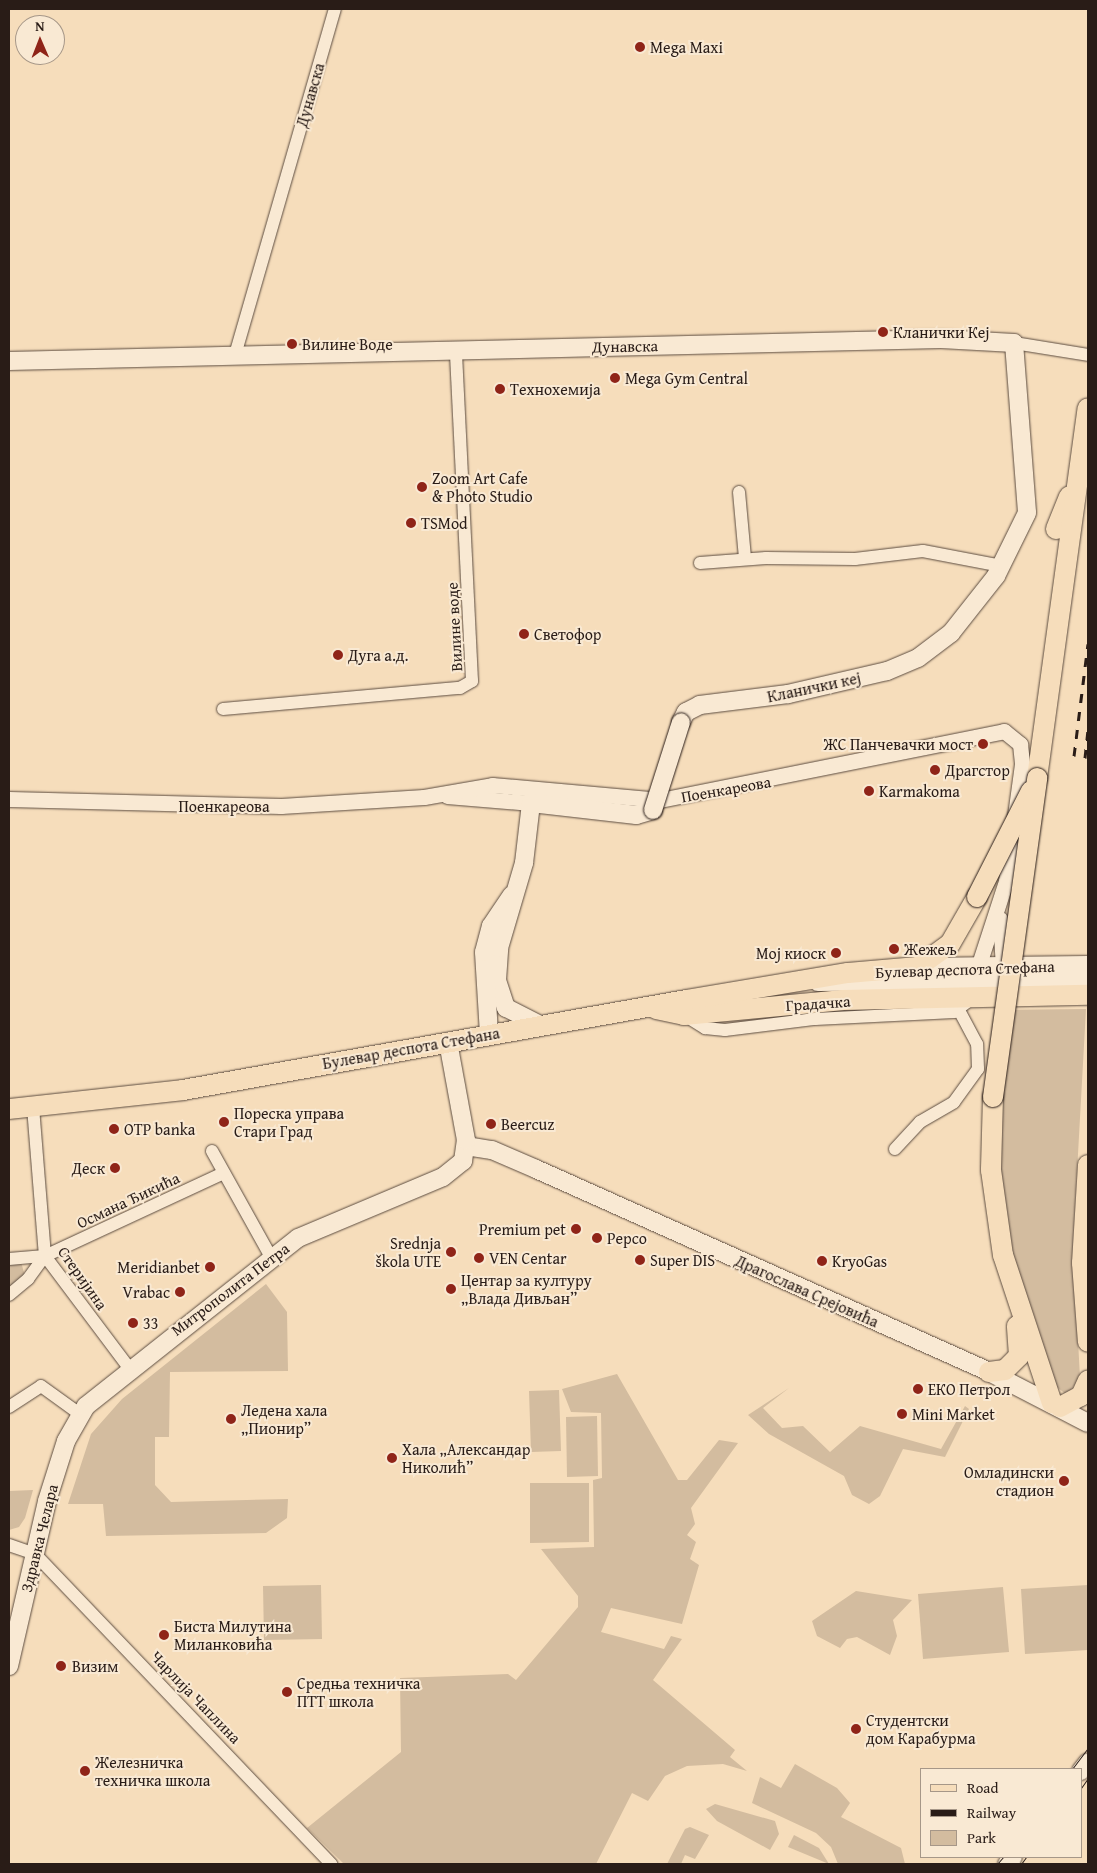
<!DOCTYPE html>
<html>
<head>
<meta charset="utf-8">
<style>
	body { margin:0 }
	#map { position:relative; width:1097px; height:1873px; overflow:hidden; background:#f6ddbb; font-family:"Gentium Book Plus",serif }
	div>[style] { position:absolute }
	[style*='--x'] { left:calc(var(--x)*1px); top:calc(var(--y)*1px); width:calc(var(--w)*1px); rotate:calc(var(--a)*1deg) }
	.green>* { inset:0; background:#d3bc9f }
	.roads { filter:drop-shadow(0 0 1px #5c4c40) drop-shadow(0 0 1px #5c4c40) }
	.minor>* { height:12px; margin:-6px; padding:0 6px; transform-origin:6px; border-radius:6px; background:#f9e9d3 }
	.tertiary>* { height:15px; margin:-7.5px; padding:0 7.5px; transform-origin:7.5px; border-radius:7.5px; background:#f9e9d3 }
	.secondary>* { height:18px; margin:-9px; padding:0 9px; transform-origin:9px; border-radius:9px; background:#f9e9d3 }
	.primary>* { height:20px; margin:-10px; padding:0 10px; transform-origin:10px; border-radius:10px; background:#f6ddbb }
	.tram>* { height:1px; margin:-0.5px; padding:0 0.5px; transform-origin:0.5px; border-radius:0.5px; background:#291c17 }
	.rail>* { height:3px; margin-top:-1.5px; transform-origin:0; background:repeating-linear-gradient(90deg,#291c17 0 9px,transparent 0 18px) }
	.bridges { filter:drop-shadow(0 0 1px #291c17) drop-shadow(0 0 1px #291c17) }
	.secondary-bridge>* { height:18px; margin:-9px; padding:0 9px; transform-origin:9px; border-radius:9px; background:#f9e9d3 }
	.primary-bridge>* { height:20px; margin:-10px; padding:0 10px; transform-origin:10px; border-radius:10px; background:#f6ddbb }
	.dots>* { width:14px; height:14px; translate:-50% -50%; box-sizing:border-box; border:2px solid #f9e9d3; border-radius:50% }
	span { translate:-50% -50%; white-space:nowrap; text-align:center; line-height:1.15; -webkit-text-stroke:4px #f9e9d3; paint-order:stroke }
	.poi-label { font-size:16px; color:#291c17 }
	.left { translate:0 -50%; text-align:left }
	.right { translate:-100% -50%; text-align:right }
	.street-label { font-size:16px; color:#291c17 }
	.frame { position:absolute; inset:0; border:10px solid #291c17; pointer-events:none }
	.legend { position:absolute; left:920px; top:1768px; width:162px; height:90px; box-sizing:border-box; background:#f9e9d3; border:1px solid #a69788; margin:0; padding:6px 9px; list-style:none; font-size:15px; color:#291c17 }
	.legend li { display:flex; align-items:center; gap:10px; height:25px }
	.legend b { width:25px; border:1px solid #a69788 }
	.north { position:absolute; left:15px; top:15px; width:50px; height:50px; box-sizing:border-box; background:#f9e9d3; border:1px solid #a69788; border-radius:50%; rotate:359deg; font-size:14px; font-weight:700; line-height:20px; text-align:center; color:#291c17 }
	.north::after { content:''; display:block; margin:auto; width:18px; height:22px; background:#8f2418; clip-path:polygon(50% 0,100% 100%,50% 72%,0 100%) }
</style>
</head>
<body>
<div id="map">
	<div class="green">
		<i style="clip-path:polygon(1086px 1009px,1073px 1245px,1080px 1378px,1067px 1395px,1053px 1384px,999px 1222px,1005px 1010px)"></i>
		<i style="clip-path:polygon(21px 1262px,25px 1276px,9px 1290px,9px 1263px)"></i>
		<i style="clip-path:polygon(266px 1284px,287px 1312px,288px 1371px,170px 1372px,169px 1437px,155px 1437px,155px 1485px,171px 1502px,288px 1499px,287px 1518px,266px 1533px,106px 1536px,103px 1504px,68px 1504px,91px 1434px,122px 1399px)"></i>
		<i style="clip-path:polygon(617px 1374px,678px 1480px,687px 1480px,719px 1440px,738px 1443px,691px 1508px,695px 1524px,687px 1535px,696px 1542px,690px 1559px,699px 1565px,682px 1624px,611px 1608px,601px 1632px,664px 1649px,671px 1636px,682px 1639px,653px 1680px,735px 1750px,730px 1757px,747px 1771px,723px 1764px,687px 1766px,665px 1776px,648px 1801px,632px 1793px,596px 1864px,344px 1864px,307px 1828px,401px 1752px,400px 1678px,508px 1674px,516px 1680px,578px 1607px,578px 1596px,541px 1549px,594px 1547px,593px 1480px,602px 1478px,601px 1413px,571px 1412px,562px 1389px)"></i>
		<i style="clip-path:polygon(789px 1388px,763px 1408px,782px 1428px,803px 1426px,830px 1452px,860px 1426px,941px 1449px,965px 1406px,969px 1409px,945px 1457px,903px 1449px,880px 1496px,869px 1504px,852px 1495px,844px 1476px,769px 1434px,748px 1415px)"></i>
		<i style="clip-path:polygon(559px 1390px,561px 1451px,531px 1452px,529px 1391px)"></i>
		<i style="clip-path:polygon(597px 1416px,598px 1476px,567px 1477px,566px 1417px)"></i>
		<i style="clip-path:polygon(530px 1483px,589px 1483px,589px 1542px,530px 1543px)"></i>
		<i style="clip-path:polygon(33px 1490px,25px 1518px,19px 1527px,9px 1530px,9px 1491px)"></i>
		<i style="clip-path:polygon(321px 1585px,322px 1639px,264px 1640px,263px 1586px)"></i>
		<i style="clip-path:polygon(1088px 1585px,1088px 1650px,1025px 1654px,1021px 1589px)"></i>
		<i style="clip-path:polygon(1003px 1587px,1009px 1652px,923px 1659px,918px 1594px)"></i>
		<i style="clip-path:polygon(856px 1591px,912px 1600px,893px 1620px,897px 1636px,890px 1655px,857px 1637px,847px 1639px,840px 1648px,817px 1636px,812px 1621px)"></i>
		<i style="clip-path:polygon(795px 1764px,837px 1788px,850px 1803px,841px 1817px,901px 1848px,905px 1864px,838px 1864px,831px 1847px,816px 1833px,752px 1803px,760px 1777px,781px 1788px)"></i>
		<i style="clip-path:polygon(715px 1804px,775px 1821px,779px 1834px,770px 1850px,717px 1821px,706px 1809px)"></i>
		<i style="clip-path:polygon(690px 1827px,709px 1835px,695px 1859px,685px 1855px,681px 1864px,667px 1864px,685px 1829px)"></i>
		<i style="clip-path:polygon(794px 1835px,819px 1848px,829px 1864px,788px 1847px)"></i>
	</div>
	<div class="roads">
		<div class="minor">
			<i style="--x:1014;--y:343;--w:75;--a:9.2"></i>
			<i style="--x:235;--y:355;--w:360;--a:-73.9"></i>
			<i style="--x:739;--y:492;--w:66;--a:84.8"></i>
			<i style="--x:700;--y:563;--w:66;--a:-4.3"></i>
			<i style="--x:766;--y:558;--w:89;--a:0.6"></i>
			<i style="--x:855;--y:559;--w:68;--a:-6.7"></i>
			<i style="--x:923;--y:551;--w:80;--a:10.8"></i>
			<i style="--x:223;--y:709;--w:238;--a:-5.1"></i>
			<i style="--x:460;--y:688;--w:14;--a:-30"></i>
			<i style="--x:472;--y:681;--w:332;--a:-92.8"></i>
			<i style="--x:684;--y:1015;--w:25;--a:32"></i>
			<i style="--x:705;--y:1028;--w:20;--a:6"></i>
			<i style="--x:725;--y:1030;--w:91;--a:-7"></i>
			<i style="--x:815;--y:1019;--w:139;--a:-2.9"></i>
			<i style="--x:954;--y:1012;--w:25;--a:-37"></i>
			<i style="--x:33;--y:1107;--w:149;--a:85.4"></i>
			<i style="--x:45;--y:1256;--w:140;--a:53.1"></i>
			<i style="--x:895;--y:1149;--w:37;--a:-47"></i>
			<i style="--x:920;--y:1122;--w:39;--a:-30"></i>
			<i style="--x:954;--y:1102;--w:41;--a:-54"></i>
			<i style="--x:978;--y:1069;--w:25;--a:-92"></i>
			<i style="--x:977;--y:1044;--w:38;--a:-118"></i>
			<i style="--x:212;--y:1151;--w:121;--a:60.9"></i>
			<i style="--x:9;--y:1259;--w:36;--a:-5"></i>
			<i style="--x:45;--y:1256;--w:197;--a:-24.9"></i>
			<i style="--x:9;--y:1295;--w:25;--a:-40"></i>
			<i style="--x:28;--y:1279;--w:29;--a:-54"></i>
			<i style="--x:9;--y:1407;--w:38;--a:-33"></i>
			<i style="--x:41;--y:1386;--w:48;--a:35.7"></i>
			<i style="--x:9;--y:1545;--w:28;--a:19"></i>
			<i style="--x:35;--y:1554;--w:429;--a:46.3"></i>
		</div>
		<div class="tertiary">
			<i style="--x:447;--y:796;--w:84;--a:4.8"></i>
			<i style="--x:9;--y:799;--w:272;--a:1.5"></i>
			<i style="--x:281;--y:806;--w:143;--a:-3.6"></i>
			<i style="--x:424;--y:797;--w:69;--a:-10"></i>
			<i style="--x:492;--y:785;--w:169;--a:5.1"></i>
			<i style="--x:660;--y:800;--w:351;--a:-11.3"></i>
			<i style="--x:1004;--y:731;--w:21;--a:39"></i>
			<i style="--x:1020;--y:744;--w:20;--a:84"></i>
			<i style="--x:1022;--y:764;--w:118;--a:97.8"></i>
			<i style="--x:1006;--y:881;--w:90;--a:108"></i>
			<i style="--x:1000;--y:919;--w:48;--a:86.4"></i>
		</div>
		<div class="secondary">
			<i style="--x:9;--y:361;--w:932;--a:-1.35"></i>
			<i style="--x:941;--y:339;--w:73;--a:3.1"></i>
			<i style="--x:1014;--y:343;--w:170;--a:85.6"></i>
			<i style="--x:1027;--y:513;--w:70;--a:116.2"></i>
			<i style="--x:996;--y:576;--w:73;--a:128.3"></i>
			<i style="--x:951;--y:633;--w:41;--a:142.9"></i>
			<i style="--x:918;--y:658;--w:34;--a:157"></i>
			<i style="--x:887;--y:671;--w:102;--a:166.9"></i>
			<i style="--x:788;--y:694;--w:89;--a:172.9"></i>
			<i style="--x:700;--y:705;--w:16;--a:153"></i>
			<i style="--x:686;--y:712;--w:11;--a:117"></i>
			<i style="--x:918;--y:967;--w:170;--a:-0.7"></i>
			<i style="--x:818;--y:982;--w:270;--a:-0.6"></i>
			<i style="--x:540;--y:1025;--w:38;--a:-153"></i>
			<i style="--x:506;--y:1008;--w:29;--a:-108"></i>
			<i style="--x:497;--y:980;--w:32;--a:-86"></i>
			<i style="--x:499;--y:948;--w:89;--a:-73.6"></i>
			<i style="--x:524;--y:863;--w:60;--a:-83.3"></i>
			<i style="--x:531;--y:803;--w:106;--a:6.5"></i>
			<i style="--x:636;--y:815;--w:18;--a:-16"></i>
			<i style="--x:489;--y:1034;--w:82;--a:-93.5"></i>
			<i style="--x:484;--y:952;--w:27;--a:-75"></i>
			<i style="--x:491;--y:926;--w:37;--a:-56"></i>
			<i style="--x:466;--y:1146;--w:26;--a:9"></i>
			<i style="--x:492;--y:1150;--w:48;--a:23.4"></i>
			<i style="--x:536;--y:1169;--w:496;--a:24.1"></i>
			<i style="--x:989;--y:1372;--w:111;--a:27.3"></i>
			<i style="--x:9;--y:1666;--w:169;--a:-77"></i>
			<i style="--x:47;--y:1501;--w:63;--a:-72.4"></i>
			<i style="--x:66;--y:1441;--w:40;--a:-60.3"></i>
			<i style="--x:86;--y:1406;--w:270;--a:-38.4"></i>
			<i style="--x:298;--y:1238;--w:157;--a:-22.8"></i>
			<i style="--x:443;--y:1177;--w:26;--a:-39"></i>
			<i style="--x:463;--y:1161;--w:21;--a:-82"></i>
			<i style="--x:466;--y:1140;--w:100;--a:-100.4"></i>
			<i style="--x:1081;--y:1771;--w:11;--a:-52"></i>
			<i style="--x:1007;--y:1864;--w:9;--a:-49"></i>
		</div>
		<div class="primary">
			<i style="--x:1056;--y:529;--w:35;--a:-68"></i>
			<i style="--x:1037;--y:778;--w:373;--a:-82.2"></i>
			<i style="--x:656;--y:1009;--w:29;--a:12"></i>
			<i style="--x:684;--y:1015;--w:160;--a:-5.4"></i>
			<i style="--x:843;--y:1000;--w:245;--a:-1.2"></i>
			<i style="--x:993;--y:1097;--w:73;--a:91.6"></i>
			<i style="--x:991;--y:1170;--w:86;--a:82"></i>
			<i style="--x:1003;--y:1255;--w:156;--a:71.7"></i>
			<i style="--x:9;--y:1109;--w:175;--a:-6.2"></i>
			<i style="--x:183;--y:1090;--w:511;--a:-10.14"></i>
			<i style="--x:686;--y:1000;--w:164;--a:-9.5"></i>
			<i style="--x:848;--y:973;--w:70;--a:-4.9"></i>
			<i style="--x:918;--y:967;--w:39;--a:-36"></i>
			<i style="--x:950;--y:944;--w:54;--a:-60.1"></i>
			<i style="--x:1088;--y:1165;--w:98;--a:93.5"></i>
			<i style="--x:1082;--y:1263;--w:79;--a:85.7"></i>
			<i style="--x:989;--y:1372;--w:16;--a:-7"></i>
			<i style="--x:1005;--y:1370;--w:20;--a:-45"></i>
			<i style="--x:1019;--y:1356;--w:30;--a:-94"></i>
			<i style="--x:1060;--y:1407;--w:24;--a:-28"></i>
			<i style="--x:1081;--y:1396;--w:17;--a:-66"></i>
		</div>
	</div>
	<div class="tram">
		<i style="--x:1072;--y:1769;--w:26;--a:-53"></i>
		<i style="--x:1081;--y:1788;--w:12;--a:-55"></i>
		<i style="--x:997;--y:1864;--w:9;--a:-49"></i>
		<i style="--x:1021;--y:1864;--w:9;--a:-54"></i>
	</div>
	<div class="rail">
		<i style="--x:1074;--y:756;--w:113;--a:-82.9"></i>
		<i style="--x:1085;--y:758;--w:28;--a:-84"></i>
	</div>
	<div class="bridges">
		<div class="secondary-bridge">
			<i style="--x:653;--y:810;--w:92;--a:-72.3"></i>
		</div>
		<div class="primary-bridge">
			<i style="--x:977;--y:897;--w:119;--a:-63"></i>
			<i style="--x:993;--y:1097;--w:322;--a:-82.1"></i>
		</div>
	</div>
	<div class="dots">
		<i style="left:640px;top:47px;background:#8f2418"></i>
		<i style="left:883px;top:332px;background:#8f2418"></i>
		<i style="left:292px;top:344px;background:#8f2418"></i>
		<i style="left:615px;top:378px;background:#8f2418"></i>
		<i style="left:500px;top:389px;background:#8f2418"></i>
		<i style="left:422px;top:487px;background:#8f2418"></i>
		<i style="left:411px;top:523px;background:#8f2418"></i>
		<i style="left:524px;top:634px;background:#8f2418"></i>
		<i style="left:338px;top:655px;background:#8f2418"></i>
		<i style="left:983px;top:744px;background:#8f2418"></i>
		<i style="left:935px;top:770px;background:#8f2418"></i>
		<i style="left:869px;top:791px;background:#8f2418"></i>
		<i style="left:894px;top:949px;background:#8f2418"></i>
		<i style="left:836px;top:953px;background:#8f2418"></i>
		<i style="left:224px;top:1122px;background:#8f2418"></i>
		<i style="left:491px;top:1124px;background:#8f2418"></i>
		<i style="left:114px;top:1129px;background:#8f2418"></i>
		<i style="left:115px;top:1168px;background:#8f2418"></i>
		<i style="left:576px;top:1229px;background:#8f2418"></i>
		<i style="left:597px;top:1238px;background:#8f2418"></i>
		<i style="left:451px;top:1252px;background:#8f2418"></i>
		<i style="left:479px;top:1258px;background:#8f2418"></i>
		<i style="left:640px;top:1260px;background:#8f2418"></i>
		<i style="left:822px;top:1261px;background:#8f2418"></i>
		<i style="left:210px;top:1267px;background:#8f2418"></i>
		<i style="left:451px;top:1289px;background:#8f2418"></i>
		<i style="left:180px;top:1292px;background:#8f2418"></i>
		<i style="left:133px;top:1323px;background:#8f2418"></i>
		<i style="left:918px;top:1389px;background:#8f2418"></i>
		<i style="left:902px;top:1414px;background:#8f2418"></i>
		<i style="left:231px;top:1419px;background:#8f2418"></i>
		<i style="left:392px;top:1458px;background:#8f2418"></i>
		<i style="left:1064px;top:1481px;background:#8f2418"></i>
		<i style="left:164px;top:1635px;background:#8f2418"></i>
		<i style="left:61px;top:1666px;background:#8f2418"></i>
		<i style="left:287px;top:1692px;background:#8f2418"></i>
		<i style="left:856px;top:1729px;background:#8f2418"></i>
		<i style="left:85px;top:1771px;background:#8f2418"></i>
	</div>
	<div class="poi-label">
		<span class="left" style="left:650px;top:47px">Mega Maxi</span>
		<span class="left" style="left:893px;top:332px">Кланички Кеј</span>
		<span class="left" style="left:302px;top:344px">Вилине Воде</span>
		<span class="left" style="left:625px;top:378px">Mega Gym Central</span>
		<span class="left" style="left:510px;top:389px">Технохемија</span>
		<span class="left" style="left:432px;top:487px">Zoom Art Cafe<br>&amp; Photo Studio</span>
		<span class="left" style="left:421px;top:523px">TSMod</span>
		<span class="left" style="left:534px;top:634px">Светофор</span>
		<span class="left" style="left:348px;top:655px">Дуга а.д.</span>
		<span class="right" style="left:973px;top:744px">ЖС Панчевачки мост</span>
		<span class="left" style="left:945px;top:770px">Драгстор</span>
		<span class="left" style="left:879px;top:791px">Karmakoma</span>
		<span class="left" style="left:904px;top:949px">Жежељ</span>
		<span class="right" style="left:826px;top:953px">Мој киоск</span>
		<span class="left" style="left:234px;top:1122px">Пореска управа<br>Стари Град</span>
		<span class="left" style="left:501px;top:1124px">Beercuz</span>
		<span class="left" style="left:124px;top:1129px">OTP banka</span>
		<span class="right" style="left:105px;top:1168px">Деск</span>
		<span class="right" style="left:566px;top:1229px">Premium pet</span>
		<span class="left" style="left:607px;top:1238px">Pepco</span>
		<span class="right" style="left:441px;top:1252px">Srednja<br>škola UTE</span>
		<span class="left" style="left:489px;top:1258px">VEN Centar</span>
		<span class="left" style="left:650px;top:1260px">Super DIS</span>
		<span class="left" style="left:832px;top:1261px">KryoGas</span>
		<span class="right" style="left:200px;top:1267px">Meridianbet</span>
		<span class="left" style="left:461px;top:1289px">Центар за културу<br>„Влада Дивљан”</span>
		<span class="right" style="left:170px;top:1292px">Vrabac</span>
		<span class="left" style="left:143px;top:1323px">33</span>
		<span class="left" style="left:928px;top:1389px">ЕКО Петрол</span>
		<span class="left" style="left:241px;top:1419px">Ледена хала<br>„Пионир”</span>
		<span class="left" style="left:912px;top:1414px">Mini Market</span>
		<span class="left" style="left:402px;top:1458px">Хала „Александар<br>Николић”</span>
		<span class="right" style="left:1054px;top:1481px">Омладински<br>стадион</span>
		<span class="left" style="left:174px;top:1635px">Биста Милутина<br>Миланковића</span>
		<span class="left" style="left:72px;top:1666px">Визим</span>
		<span class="left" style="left:297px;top:1692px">Средња техничка<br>ПТТ школа</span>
		<span class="left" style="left:866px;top:1729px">Студентски<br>дом Карабурма</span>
		<span class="left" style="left:95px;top:1771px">Железничка<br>техничка школа</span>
	</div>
	<div class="street-label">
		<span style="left:310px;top:95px;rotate:-74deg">Дунавска</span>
		<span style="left:625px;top:346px;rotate:-1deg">Дунавска</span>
		<span style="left:454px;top:627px;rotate:-93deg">Вилине воде</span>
		<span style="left:814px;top:687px;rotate:-12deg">Кланички кеј</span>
		<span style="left:726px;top:789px;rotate:-10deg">Поенкареова</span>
		<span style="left:224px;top:806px">Поенкареова</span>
		<span style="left:965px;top:969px;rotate:-2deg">Булевар деспота Стефана</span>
		<span style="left:818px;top:1003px;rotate:-4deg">Градачка</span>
		<span style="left:411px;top:1048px;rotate:-10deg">Булевар деспота Стефана</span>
		<span style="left:128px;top:1200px;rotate:-25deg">Османа Ђикића</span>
		<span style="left:83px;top:1278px;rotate:55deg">Стеријина</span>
		<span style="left:230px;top:1289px;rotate:-37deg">Митрополита Петра</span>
		<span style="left:807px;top:1291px;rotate:24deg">Драгослава Срејовића</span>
		<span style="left:39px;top:1538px;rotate:-76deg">Здравка Челара</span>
		<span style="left:196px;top:1697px;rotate:46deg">Чарлија Чаплина</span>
	</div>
	<div class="frame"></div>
	<ul class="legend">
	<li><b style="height:6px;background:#f6ddbb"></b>Road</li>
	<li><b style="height:6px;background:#291c17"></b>Railway</li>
	<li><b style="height:14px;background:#d3bc9f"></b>Park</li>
	</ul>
	<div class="north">N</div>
</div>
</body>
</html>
